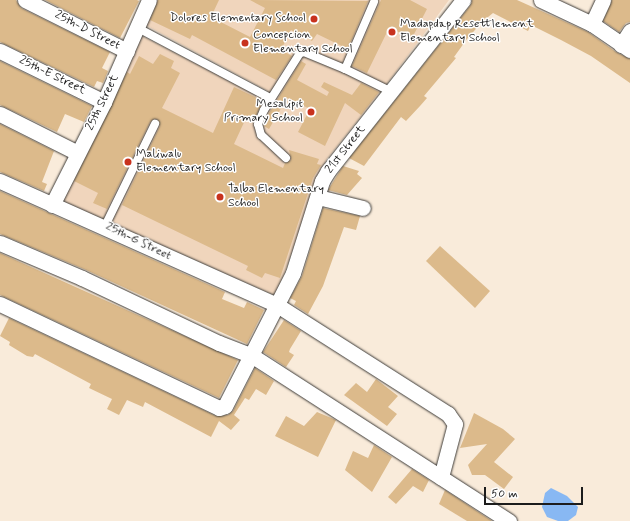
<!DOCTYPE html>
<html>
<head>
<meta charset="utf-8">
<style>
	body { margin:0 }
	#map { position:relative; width:630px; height:521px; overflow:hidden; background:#f9ebda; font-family:Mynerve,sans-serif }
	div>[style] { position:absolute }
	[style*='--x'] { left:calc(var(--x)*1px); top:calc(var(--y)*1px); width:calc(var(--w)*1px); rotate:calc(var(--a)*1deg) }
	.built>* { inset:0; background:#f0d5bc }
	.water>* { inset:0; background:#88b8f3 }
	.building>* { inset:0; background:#dcba8b }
	.roads { filter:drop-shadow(0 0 1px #3d3b38) drop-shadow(0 0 1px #3d3b38) }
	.service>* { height:8px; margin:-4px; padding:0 4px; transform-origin:4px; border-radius:4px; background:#fff }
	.minor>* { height:15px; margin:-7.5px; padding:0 7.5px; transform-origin:7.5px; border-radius:7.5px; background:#fff }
	.dots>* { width:11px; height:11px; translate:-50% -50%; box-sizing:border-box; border:2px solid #fff; border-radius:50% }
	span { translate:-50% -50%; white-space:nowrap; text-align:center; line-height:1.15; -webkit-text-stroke:3px #fff; paint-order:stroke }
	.poi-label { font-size:12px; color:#1c1c1c }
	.right { translate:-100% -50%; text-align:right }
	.left { translate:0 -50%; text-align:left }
	.street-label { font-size:12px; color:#1c1c1c }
	.scale { position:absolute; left:484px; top:487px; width:99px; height:18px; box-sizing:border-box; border:2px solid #1c1c1c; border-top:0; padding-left:5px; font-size:12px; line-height:14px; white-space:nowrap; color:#1c1c1c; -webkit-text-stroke:3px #fff; paint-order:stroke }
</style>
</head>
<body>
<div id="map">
	<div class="built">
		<i style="clip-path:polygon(152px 0,449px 0,386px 85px,326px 160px,276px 296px,57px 199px,138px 34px,264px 98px,268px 91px,140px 22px)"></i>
	</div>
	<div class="water">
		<i style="clip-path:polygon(551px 488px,567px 496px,578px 507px,576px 515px,568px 521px,558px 521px,547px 517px,542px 507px,545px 493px)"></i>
	</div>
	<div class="building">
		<i style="clip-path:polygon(0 0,16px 0,21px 8px,110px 52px,102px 68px,108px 71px,103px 83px,97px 81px,94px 87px,0 42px)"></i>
		<i style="clip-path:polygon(45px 0,137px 0,139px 1px,120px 38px)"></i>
		<i style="clip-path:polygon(158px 0,219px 0,211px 17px,250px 37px,265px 8px,250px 0,368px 1px,348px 49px,317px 34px,312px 41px,291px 30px,281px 50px,292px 56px,276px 80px,192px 35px,190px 39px,150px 20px)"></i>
		<i style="clip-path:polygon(381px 0,410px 0,427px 9px,412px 38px,389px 28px,367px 73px,352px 66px)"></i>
		<i style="clip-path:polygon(472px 0,517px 0,588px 32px,616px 52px,630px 59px,630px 83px,591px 56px,561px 40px,531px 25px,528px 31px,493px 13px,482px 22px,467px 39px,454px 57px,456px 58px,424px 96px,427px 98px,420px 106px,406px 121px,401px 117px,364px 166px,349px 158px,470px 6px)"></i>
		<i style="clip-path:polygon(612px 0,630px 0,630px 22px,626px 23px,619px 32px,603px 21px)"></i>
		<i style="clip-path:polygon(160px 54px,174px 61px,171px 68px,180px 73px,162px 108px,213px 133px,234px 87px,263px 101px,254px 120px,247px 116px,234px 144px,283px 168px,285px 163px,291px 160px,289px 150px,319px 159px,317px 164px,321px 165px,313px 178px,280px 278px,265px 273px,262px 278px,246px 270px,248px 266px,122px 205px,160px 126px,157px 119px,150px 122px,107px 209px,93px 203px,98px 193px,74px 181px,127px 72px,130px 74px,139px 56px,153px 64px)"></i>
		<i style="clip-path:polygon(0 61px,92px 106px,84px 122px,65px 114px,57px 132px,0 105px)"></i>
		<i style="clip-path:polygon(301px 61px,306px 64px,297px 80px,327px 96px,329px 92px,321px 87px,324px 82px,352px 95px,361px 83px,379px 92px,361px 115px,345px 103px,325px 146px,298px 132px,310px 109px,287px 98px,269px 129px,264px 126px,269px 113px)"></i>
		<i style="clip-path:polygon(0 124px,54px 151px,42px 182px,47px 184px,44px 191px,0 172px)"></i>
		<i style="clip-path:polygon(343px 166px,359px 171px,357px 174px,362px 178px,347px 195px,328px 190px)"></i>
		<i style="clip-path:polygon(0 191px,225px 292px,222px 299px,244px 308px,247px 302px,264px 310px,247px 344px,86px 270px,0 234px)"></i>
		<i style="clip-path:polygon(323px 208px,360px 216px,356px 230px,344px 227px,323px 286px,308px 314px,294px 305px,296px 301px,290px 298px,302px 276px)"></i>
		<i style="clip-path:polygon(440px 246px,490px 291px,475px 308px,426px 261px)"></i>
		<i style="clip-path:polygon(0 253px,238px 360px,219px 398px,0 295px)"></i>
		<i style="clip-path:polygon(9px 318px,216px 416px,228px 415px,233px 411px,255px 368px,274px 381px,266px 395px,256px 389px,249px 400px,245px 398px,234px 415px,240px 420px,231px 430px,219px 421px,211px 437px,145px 402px,143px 407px,127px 400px,119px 415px,107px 409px,112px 399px,89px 388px,91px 384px,35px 354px,33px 357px,27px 356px,9px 345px,10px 342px,0 336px)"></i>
		<i style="clip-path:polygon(284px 320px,301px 331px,290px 349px,289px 352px,294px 355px,286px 367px,263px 352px)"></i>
		<i style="clip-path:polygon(376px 379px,398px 396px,388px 407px,397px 414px,387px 426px,344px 395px,356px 383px,367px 392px)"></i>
		<i style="clip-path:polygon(317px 412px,336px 420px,318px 457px,275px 436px,286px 416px,304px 426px)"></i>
		<i style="clip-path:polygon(474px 413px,503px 429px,515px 439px,494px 462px,513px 477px,504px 489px,485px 475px,472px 475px,468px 465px,487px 444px,460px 448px)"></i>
		<i style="clip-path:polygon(374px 445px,392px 457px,372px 492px,345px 470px,353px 451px,368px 458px)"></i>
		<i style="clip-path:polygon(412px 469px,429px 480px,423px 492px,413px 486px,396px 504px,388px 497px)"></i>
		<i style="clip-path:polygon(445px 490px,492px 521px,467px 521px,439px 504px)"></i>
	</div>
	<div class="roads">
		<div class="service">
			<i style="--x:136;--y:27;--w:152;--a:27.9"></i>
			<i style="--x:345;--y:69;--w:73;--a:-66.6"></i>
			<i style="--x:286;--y:158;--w:34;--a:-137"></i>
			<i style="--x:261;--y:135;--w:11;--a:-105"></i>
			<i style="--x:258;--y:124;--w:15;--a:-67"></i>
			<i style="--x:264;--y:110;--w:67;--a:-57.7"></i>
			<i style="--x:300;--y:53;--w:4;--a:-14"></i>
			<i style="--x:304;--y:52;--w:44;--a:22.5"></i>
			<i style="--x:345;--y:69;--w:52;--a:26.1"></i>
			<i style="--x:105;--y:226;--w:114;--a:-63.9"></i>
		</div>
		<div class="minor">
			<i style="--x:25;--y:0;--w:114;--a:26.6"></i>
			<i style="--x:541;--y:0;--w:56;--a:25.2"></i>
			<i style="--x:592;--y:24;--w:46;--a:34.4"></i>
			<i style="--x:592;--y:24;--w:26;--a:-65"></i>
			<i style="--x:621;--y:45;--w:17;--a:-57"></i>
			<i style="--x:0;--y:51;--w:116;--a:26.1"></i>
			<i style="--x:0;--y:114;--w:87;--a:26.6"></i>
			<i style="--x:0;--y:181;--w:303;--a:24.1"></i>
			<i style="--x:277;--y:305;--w:203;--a:32.5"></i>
			<i style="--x:448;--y:414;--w:12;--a:55"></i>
			<i style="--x:455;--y:424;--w:55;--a:104.8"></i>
			<i style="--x:318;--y:197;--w:46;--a:13.7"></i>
			<i style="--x:52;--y:205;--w:115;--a:-63.2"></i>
			<i style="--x:104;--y:102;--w:111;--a:-66.2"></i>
			<i style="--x:0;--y:243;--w:89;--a:23.1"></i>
			<i style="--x:82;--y:278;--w:152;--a:25.4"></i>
			<i style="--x:219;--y:343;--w:34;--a:21"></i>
			<i style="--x:251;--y:355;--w:307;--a:32.8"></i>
			<i style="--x:0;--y:304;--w:242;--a:25.4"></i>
			<i style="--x:219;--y:408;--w:6;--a:-18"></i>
			<i style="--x:225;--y:406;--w:149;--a:-62.9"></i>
			<i style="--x:293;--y:273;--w:96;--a:-72.5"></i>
			<i style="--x:322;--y:181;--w:12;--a:-59"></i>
			<i style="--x:328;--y:171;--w:218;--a:-51.7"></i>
		</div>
	</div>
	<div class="dots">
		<i style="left:314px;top:19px;background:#c8321e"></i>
		<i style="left:392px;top:32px;background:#c8321e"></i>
		<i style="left:245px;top:43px;background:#c8321e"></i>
		<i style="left:311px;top:112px;background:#c8321e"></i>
		<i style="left:128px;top:162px;background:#c8321e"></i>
		<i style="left:220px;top:197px;background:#c8321e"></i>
	</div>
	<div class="poi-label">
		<span class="right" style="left:306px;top:19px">Dolores Elementary School</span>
		<span class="left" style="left:400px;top:32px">Madapdap Resettlement<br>Elementary School</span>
		<span class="left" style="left:253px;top:43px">Concepcion<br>Elementary School</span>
		<span class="right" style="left:303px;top:112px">Mesalipit<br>Primary School</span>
		<span class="left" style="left:136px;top:162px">Maliwalu<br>Elementary School</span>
		<span class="left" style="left:228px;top:197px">Talba Elementary<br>School</span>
	</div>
	<div class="street-label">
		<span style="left:87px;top:31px;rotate:27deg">25th-D Street</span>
		<span style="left:52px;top:76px;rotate:26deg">25th-E Street</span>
		<span style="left:103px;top:103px;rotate:-64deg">25th Street</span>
		<span style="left:346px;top:150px;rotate:-52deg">21st Street</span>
		<span style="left:138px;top:242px;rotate:26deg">25th-G Street</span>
	</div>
	<div class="scale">50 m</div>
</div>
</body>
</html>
